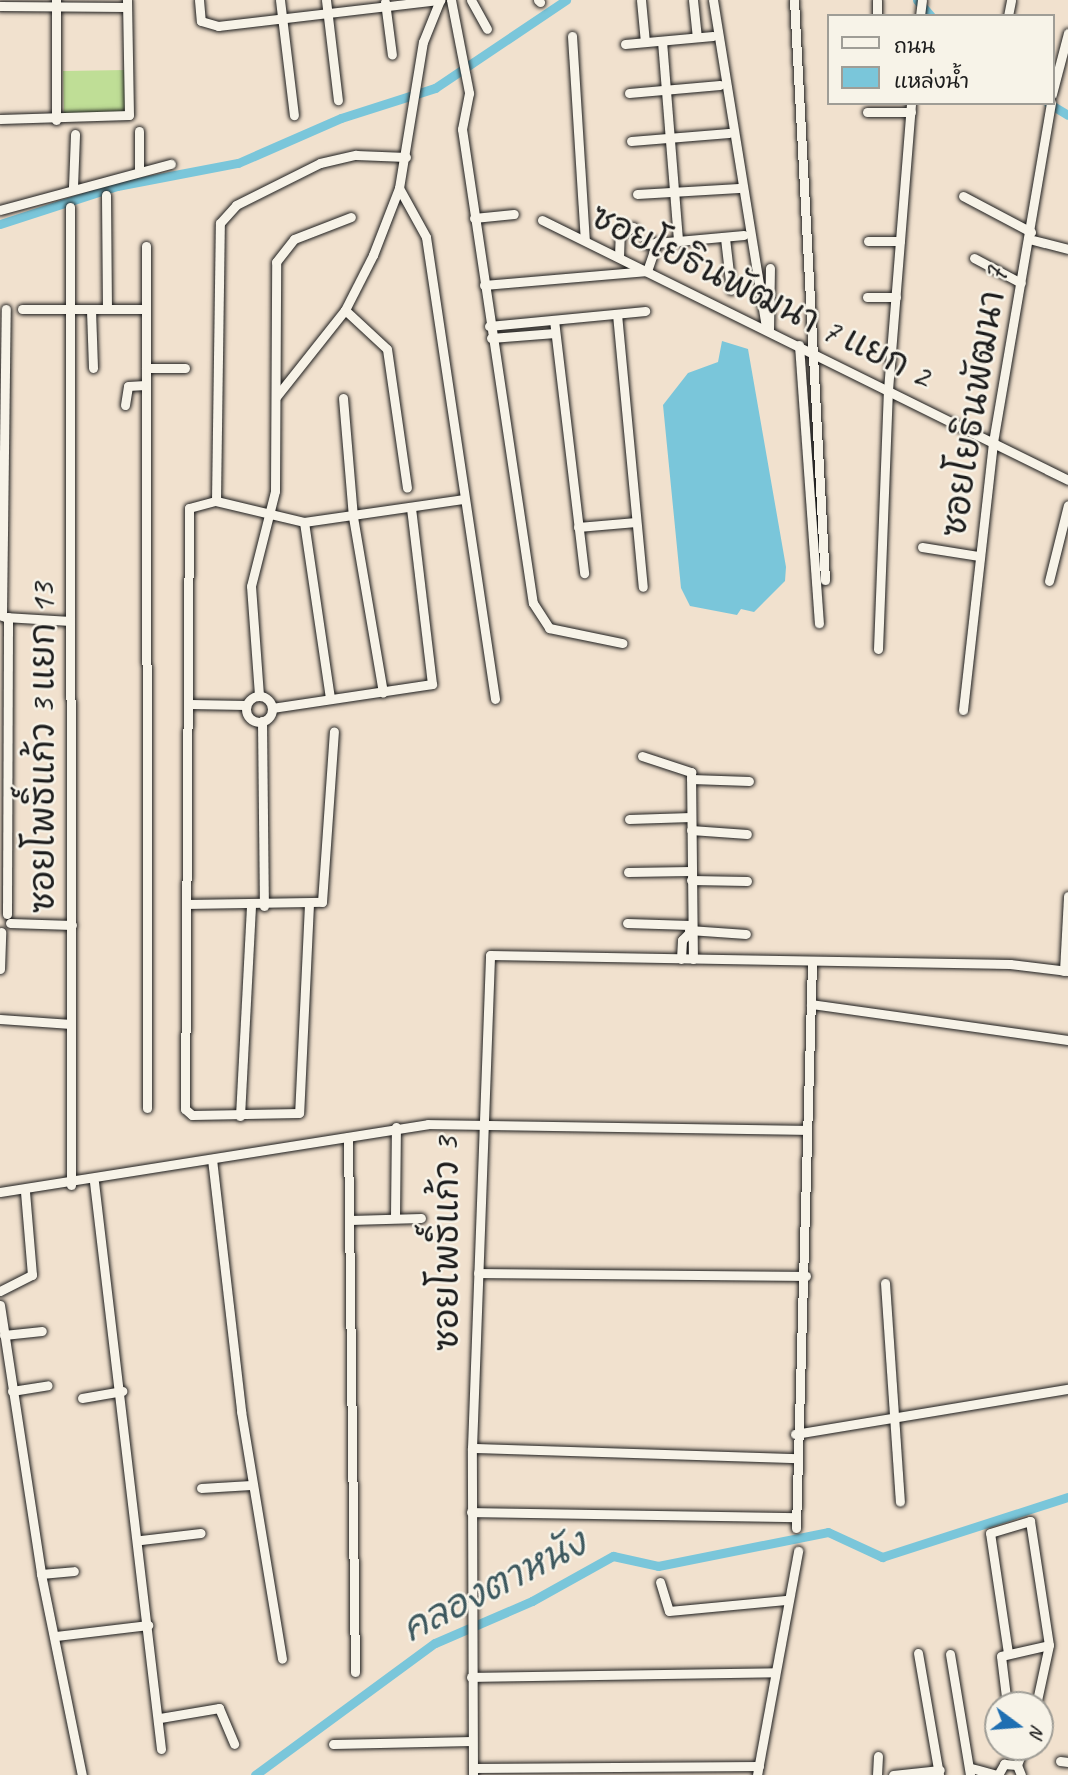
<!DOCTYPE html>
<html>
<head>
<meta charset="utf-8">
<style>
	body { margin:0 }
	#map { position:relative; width:1068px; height:1775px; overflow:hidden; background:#f1e1ce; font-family:Caveat,"Playpen Sans Thai",sans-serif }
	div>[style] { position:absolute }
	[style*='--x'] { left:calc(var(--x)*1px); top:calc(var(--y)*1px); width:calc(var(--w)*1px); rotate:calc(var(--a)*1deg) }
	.green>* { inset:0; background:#bfde96 }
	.water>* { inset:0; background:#7ac6da }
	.canal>* { height:9px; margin:-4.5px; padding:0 4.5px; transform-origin:4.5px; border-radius:4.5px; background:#7ac6da }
	.roads { filter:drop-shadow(0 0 2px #1c1c1c) drop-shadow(0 0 2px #1c1c1c) }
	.minor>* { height:9px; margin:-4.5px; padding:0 4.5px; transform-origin:4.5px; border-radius:4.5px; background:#f7f3e8 }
	.minor>.ring { margin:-4.5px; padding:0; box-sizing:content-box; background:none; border:9px solid #f7f3e8; border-radius:50% }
	span { translate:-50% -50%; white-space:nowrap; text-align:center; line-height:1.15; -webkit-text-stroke:5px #f7f3e8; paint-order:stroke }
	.street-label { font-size:35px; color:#1c1c1c }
	.water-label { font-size:37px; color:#3d585e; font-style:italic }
	.legend { position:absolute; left:827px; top:14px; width:228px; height:91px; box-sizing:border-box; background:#f7f3e8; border:2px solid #9f9d96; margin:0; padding:9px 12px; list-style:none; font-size:21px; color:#1c1c1c }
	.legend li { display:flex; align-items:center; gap:14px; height:35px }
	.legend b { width:35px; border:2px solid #9f9d96 }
	.north { position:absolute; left:984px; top:1691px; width:70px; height:70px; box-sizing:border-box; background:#f7f3e8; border:2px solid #9f9d96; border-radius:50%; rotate:106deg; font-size:19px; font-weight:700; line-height:28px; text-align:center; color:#1c1c1c }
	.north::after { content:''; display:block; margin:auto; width:24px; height:32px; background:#1f6fb2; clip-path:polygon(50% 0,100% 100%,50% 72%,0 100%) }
</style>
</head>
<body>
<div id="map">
	<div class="green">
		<i style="clip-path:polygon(126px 70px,127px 113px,64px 115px,63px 71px)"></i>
	</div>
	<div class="water">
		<i style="clip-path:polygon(722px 341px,748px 349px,786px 567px,785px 581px,754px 612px,741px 609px,737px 615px,690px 606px,681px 588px,663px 405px,688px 373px,718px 362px)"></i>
	</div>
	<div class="canal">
		<i style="--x:917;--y:0;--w:21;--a:49"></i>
		<i style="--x:1048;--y:103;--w:23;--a:31"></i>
		<i style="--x:0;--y:224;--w:123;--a:-18"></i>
		<i style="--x:117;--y:186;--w:123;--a:-10.8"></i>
		<i style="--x:238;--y:163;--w:112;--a:-23.6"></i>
		<i style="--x:341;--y:118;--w:99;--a:-17.7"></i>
		<i style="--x:435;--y:88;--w:158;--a:-33.9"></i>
		<i style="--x:255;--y:1775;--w:223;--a:-36.3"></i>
		<i style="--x:435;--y:1643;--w:106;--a:-23.4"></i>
		<i style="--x:532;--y:1601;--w:93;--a:-29.1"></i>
		<i style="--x:613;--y:1556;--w:46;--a:12.5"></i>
		<i style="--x:658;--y:1566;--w:173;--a:-11.3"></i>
		<i style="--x:828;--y:1532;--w:60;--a:24.8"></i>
		<i style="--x:882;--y:1557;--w:195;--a:-17.9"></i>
	</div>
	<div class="roads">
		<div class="minor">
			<i style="--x:56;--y:0;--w:120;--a:90"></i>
			<i style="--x:199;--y:0;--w:21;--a:85"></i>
			<i style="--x:201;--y:21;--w:18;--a:16"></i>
			<i style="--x:218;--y:26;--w:224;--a:-6.7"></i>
			<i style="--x:280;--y:0;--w:116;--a:83.1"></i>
			<i style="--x:326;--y:0;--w:101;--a:83.2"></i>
			<i style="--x:451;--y:0;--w:95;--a:79"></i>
			<i style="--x:469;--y:93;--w:37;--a:101"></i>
			<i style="--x:462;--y:129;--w:479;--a:81.5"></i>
			<i style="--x:533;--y:603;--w:30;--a:57"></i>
			<i style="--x:549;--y:628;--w:75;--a:11.6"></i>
			<i style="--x:471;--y:0;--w:33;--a:61"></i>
			<i style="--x:538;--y:0;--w:3;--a:45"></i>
			<i style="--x:641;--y:0;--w:42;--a:84.6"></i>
			<i style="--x:693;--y:0;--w:37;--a:84"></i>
			<i style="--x:713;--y:0;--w:333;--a:80.8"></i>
			<i style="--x:794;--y:0;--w:581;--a:86.94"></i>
			<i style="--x:877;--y:0;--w:16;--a:90"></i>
			<i style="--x:385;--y:2;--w:53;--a:82.5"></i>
			<i style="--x:0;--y:6;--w:127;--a:0.5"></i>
			<i style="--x:920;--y:16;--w:16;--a:-83"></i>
			<i style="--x:1008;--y:16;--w:16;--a:-79"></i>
			<i style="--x:572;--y:36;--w:204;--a:86.4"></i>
			<i style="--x:662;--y:41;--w:201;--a:85.4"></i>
			<i style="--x:625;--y:44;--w:88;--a:-5.2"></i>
			<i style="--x:629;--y:93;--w:91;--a:-5"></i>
			<i style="--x:1052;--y:94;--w:63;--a:-75.3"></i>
			<i style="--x:867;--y:112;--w:44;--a:0"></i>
			<i style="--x:0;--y:119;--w:129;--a:-1.8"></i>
			<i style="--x:129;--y:115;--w:115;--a:-91"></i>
			<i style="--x:631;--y:141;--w:98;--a:-4.7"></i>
			<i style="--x:139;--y:169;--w:38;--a:-90"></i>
			<i style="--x:73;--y:187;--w:53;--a:-87.8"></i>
			<i style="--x:399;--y:188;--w:56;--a:61.1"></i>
			<i style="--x:426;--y:237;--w:467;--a:81.5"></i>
			<i style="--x:637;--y:194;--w:102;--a:-3.4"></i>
			<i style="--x:106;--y:195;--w:114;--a:89.5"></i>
			<i style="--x:963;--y:196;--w:77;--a:27.9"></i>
			<i style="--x:70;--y:207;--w:978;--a:89.94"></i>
			<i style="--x:0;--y:210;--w:177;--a:-15.1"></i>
			<i style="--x:474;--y:218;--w:40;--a:-5.7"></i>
			<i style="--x:542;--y:220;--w:587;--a:26.3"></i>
			<i style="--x:725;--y:238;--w:52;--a:83.4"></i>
			<i style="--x:1029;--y:239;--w:40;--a:14.4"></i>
			<i style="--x:868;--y:241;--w:32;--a:0"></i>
			<i style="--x:645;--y:244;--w:99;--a:-5.2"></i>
			<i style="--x:146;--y:246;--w:862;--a:89.93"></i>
			<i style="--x:619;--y:257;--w:23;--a:-88"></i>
			<i style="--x:620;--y:234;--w:15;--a:-28"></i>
			<i style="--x:974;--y:258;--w:53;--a:28"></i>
			<i style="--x:484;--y:285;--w:164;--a:-4.9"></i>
			<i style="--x:647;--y:271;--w:31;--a:-71"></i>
			<i style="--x:867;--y:297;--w:29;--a:0"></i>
			<i style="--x:22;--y:309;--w:124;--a:0"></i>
			<i style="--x:91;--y:310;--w:58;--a:88"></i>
			<i style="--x:345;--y:310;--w:57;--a:42.9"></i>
			<i style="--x:387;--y:349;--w:140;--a:81.8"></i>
			<i style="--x:617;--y:314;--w:274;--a:84.6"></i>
			<i style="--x:554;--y:320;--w:255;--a:83.2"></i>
			<i style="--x:489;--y:326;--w:157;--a:-5.5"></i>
			<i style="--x:769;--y:330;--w:62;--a:-89.1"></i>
			<i style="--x:491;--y:338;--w:64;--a:-4.5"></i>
			<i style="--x:799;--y:345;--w:279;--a:85.9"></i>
			<i style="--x:146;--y:368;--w:39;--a:0"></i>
			<i style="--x:276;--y:397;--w:111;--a:-51.6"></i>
			<i style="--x:345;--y:310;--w:62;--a:-63"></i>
			<i style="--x:373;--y:255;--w:72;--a:-68.8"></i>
			<i style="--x:399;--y:188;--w:148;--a:-80.7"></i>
			<i style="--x:423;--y:42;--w:45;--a:-68"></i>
			<i style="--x:343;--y:398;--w:119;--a:85.2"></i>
			<i style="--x:353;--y:517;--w:178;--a:80.3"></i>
			<i style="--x:125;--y:405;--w:19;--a:-81"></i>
			<i style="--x:128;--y:386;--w:17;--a:-3"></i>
			<i style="--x:216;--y:501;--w:278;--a:-89.2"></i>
			<i style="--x:220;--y:223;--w:24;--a:-48"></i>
			<i style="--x:236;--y:205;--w:94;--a:-26.6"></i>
			<i style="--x:320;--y:163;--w:37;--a:-13"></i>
			<i style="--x:356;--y:155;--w:50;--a:2.3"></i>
			<i style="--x:304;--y:522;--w:179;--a:81.6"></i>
			<i style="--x:578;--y:527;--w:58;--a:-4.9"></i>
			<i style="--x:922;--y:547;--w:58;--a:9"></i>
			<i style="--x:1049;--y:581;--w:78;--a:-76"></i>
			<i style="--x:2;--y:616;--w:307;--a:-89.3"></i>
			<i style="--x:5;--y:617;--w:65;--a:3.5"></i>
			<i style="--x:878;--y:649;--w:259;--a:-87.8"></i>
			<i style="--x:888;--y:390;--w:288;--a:-85.4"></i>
			<i style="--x:259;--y:695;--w:109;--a:-94.2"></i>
			<i style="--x:251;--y:586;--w:98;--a:-75.8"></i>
			<i style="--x:275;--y:491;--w:229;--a:-89.7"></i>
			<i style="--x:276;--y:262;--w:29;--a:-52"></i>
			<i style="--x:294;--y:239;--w:61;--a:-21.1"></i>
			<i class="ring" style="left:246px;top:696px;width:17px;height:17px"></i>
			<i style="--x:190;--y:704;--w:56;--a:1"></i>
			<i style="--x:272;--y:708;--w:162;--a:-8.5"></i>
			<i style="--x:432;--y:684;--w:177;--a:-96.8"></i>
			<i style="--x:963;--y:710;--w:270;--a:-83.6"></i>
			<i style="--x:993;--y:442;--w:344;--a:-80.3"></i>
			<i style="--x:262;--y:721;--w:185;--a:89.4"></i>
			<i style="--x:642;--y:756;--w:52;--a:18.1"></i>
			<i style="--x:691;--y:772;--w:187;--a:89.4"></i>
			<i style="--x:691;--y:779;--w:58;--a:2"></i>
			<i style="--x:629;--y:819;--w:62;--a:-1.8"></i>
			<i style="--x:691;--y:830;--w:56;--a:4.1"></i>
			<i style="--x:628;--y:872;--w:63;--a:-0.9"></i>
			<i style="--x:691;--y:880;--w:56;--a:1"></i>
			<i style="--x:190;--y:904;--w:132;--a:-0.9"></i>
			<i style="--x:322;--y:902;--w:171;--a:-86"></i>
			<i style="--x:309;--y:904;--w:209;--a:92.7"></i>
			<i style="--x:299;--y:1113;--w:107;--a:178.9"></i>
			<i style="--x:192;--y:1115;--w:9;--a:-139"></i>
			<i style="--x:185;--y:1109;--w:601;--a:-89.62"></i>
			<i style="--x:189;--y:508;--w:28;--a:-15"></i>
			<i style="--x:216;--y:501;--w:90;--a:13.4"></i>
			<i style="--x:304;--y:522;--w:162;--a:-8.2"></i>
			<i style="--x:7;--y:914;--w:297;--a:-89.8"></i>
			<i style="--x:10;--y:923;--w:62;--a:1.8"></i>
			<i style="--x:627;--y:923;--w:63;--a:1.8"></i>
			<i style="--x:689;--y:930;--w:57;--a:4"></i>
			<i style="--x:681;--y:959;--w:19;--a:-87"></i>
			<i style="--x:682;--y:940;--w:10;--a:-45"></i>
			<i style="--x:0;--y:969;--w:37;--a:-88"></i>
			<i style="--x:1064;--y:971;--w:75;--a:-86.9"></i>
			<i style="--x:811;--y:1004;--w:260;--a:8"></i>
			<i style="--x:0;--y:1019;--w:71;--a:4"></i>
			<i style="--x:240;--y:1116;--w:211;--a:-87"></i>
			<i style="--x:348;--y:1137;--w:535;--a:89.25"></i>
			<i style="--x:212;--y:1159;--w:254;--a:83.4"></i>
			<i style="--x:241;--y:1411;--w:251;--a:80.6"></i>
			<i style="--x:94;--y:1182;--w:571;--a:83.26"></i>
			<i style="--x:0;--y:1192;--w:433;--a:-9"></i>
			<i style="--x:428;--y:1124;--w:379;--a:0.9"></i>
			<i style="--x:395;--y:1217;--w:90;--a:-89.4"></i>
			<i style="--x:350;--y:1220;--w:71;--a:-1.6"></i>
			<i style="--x:478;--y:1273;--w:328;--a:0.5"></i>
			<i style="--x:885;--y:1283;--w:219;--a:86.1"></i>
			<i style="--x:0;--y:1291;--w:36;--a:-27"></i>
			<i style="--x:32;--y:1275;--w:84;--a:-94.8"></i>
			<i style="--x:0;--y:1305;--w:272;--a:81.3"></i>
			<i style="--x:41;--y:1574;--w:205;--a:78.5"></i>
			<i style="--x:4;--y:1335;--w:38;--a:-6"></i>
			<i style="--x:12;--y:1391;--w:36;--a:-9"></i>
			<i style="--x:82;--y:1398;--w:41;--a:-9.9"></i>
			<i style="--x:795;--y:1434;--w:277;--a:-9.4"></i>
			<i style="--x:472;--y:1448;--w:322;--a:1.8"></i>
			<i style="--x:201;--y:1488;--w:50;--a:-3.4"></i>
			<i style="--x:471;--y:1512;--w:324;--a:0.9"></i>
			<i style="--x:796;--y:1528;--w:565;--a:-88.38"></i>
			<i style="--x:141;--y:1540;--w:60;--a:-6.7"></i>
			<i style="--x:41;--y:1574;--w:33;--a:-5"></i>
			<i style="--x:660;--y:1582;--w:30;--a:73"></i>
			<i style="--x:669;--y:1611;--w:117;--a:-5.4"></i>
			<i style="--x:56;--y:1636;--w:93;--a:-6.8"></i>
			<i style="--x:918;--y:1653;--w:124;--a:80.2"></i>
			<i style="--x:1008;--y:1653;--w:121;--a:-98.5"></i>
			<i style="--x:990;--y:1533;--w:42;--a:-16.7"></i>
			<i style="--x:1030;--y:1521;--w:125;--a:81.3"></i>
			<i style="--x:1049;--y:1645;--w:61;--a:102.2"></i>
			<i style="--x:950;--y:1654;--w:123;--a:80.6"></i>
			<i style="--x:471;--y:1677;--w:303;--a:-0.9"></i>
			<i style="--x:1007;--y:1705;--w:49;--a:-97"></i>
			<i style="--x:1001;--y:1656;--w:49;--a:-12.9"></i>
			<i style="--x:160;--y:1718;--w:60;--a:-9.6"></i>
			<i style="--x:219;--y:1708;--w:39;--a:67"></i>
			<i style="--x:333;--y:1744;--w:139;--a:-1.2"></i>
			<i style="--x:1060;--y:1761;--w:8;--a:7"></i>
			<i style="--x:473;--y:1768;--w:286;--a:-0.4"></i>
			<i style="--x:971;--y:1768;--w:28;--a:15"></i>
			<i style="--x:998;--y:1775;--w:13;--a:-61"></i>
			<i style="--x:1004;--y:1764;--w:13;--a:4"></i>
			<i style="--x:473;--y:1775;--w:327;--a:-90.2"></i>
			<i style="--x:472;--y:1448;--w:493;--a:-87.9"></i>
			<i style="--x:490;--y:955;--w:520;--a:0.99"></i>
			<i style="--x:1010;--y:964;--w:58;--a:6.9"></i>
			<i style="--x:757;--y:1775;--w:228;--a:-79.6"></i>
			<i style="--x:877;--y:1775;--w:19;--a:-87"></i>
			<i style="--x:893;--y:1775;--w:47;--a:-6.1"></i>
			<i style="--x:1021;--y:1775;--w:11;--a:-112"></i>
			<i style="--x:1017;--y:1765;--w:19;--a:-69"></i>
		</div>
	</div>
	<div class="street-label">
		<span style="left:761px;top:296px;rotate:26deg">ซอยโยธินพัฒนา 7 แยก 2</span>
		<span style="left:975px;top:402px;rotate:-81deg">ซอยโยธินพัฒนา 7</span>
		<span style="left:43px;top:748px;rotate:-90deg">ซอยโพธิ์แก้ว 3 แยก 13</span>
		<span style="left:447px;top:1244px;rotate:-90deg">ซอยโพธิ์แก้ว 3</span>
	</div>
	<div class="water-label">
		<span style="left:494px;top:1586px;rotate:-27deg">คลองตาหนัง</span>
	</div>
	<ul class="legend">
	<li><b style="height:9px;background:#f7f3e8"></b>ถนน</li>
	<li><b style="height:19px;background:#7ac6da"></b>แหล่งน้ำ</li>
	</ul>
	<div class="north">N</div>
</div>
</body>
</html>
